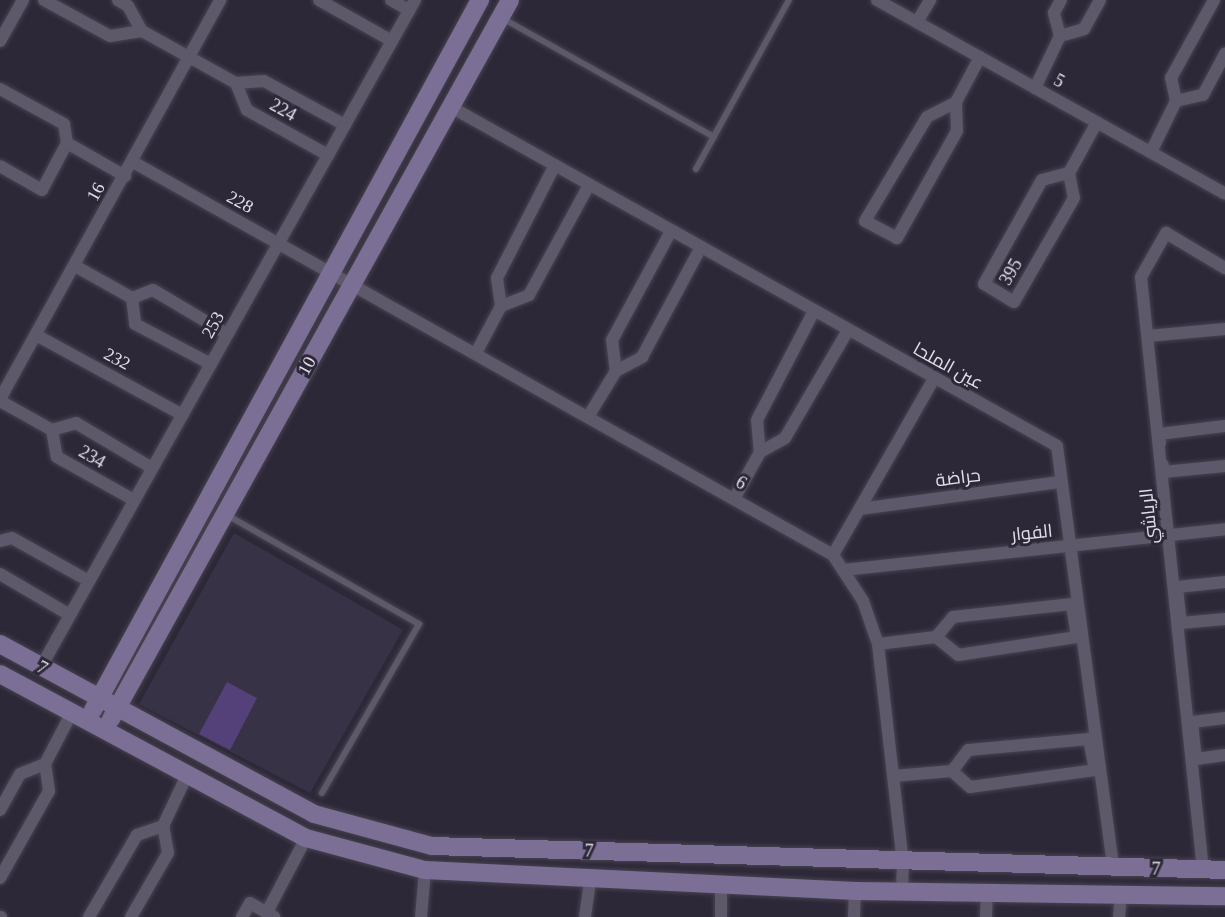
<!DOCTYPE html>
<html>
<head>
<meta charset="utf-8">
<style>
	body { margin:0 }
	#map { position:relative; width:1225px; height:917px; overflow:hidden; background:#2d2838; font-family:"Times New Roman",Cairo,serif }
	div>[style] { position:absolute }
	[style*='--x'] { left:calc(var(--x)*1px); top:calc(var(--y)*1px); width:calc(var(--w)*1px); rotate:calc(var(--a)*1deg) }
	.built>* { inset:0; background:#383246 }
	.green>* { inset:0; background:#55417a }
	.roads { filter:drop-shadow(0 0 2px #474350) drop-shadow(0 0 2px #474350) }
	.lane>* { height:6px; margin:-3px; padding:0 3px; transform-origin:3px; border-radius:3px; background:#5d586a }
	.street>* { height:12px; margin:-6px; padding:0 6px; transform-origin:6px; border-radius:6px; background:#5d586a }
	.secondary>* { height:18px; margin:-9px; padding:0 9px; transform-origin:9px; border-radius:9px; background:#7b6f95 }
	span { translate:-50% -50%; white-space:nowrap; text-align:center; line-height:1.15; -webkit-text-stroke:6px #2d2838; paint-order:stroke }
	.street-label { font-size:18px; color:#e3e0ea }
</style>
</head>
<body>
<div id="map">
	<div class="built">
		<i style="clip-path:polygon(234px 533px,403px 630px,310px 793px,139px 704px)"></i>
	</div>
	<div class="green">
		<i style="clip-path:polygon(227px 682px,257px 698px,230px 750px,199px 734px)"></i>
	</div>
	<div class="roads">
		<div class="lane">
			<i style="--x:502;--y:18;--w:243;--a:29.3"></i>
			<i style="--x:696;--y:169;--w:193;--a:-61.2"></i>
			<i style="--x:227;--y:515;--w:221;--a:29.6"></i>
			<i style="--x:419;--y:624;--w:195;--a:119.9"></i>
		</div>
		<div class="street">
			<i style="--x:44;--y:0;--w:75;--a:28.6"></i>
			<i style="--x:110;--y:36;--w:32;--a:-9"></i>
			<i style="--x:118;--y:0;--w:12;--a:31"></i>
			<i style="--x:128;--y:6;--w:29;--a:61"></i>
			<i style="--x:142;--y:31;--w:107;--a:29"></i>
			<i style="--x:236;--y:83;--w:29;--a:68"></i>
			<i style="--x:247;--y:110;--w:93;--a:29.1"></i>
			<i style="--x:319;--y:0;--w:84;--a:29.3"></i>
			<i style="--x:391;--y:0;--w:21;--a:29"></i>
			<i style="--x:877;--y:0;--w:398;--a:29.1"></i>
			<i style="--x:917;--y:22;--w:26;--a:-59"></i>
			<i style="--x:1060;--y:36;--w:25;--a:-16"></i>
			<i style="--x:1084;--y:29;--w:33;--a:-61"></i>
			<i style="--x:0;--y:41;--w:47;--a:-60.7"></i>
			<i style="--x:236;--y:83;--w:28;--a:-4"></i>
			<i style="--x:264;--y:81;--w:92;--a:28.5"></i>
			<i style="--x:1035;--y:88;--w:58;--a:-64.3"></i>
			<i style="--x:1060;--y:36;--w:24;--a:-105"></i>
			<i style="--x:1054;--y:13;--w:15;--a:-62"></i>
			<i style="--x:0;--y:89;--w:73;--a:28.7"></i>
			<i style="--x:64;--y:124;--w:19;--a:81"></i>
			<i style="--x:67;--y:143;--w:53;--a:118"></i>
			<i style="--x:42;--y:190;--w:48;--a:-150.3"></i>
			<i style="--x:1176;--y:101;--w:28;--a:-13"></i>
			<i style="--x:1203;--y:95;--w:47;--a:-61.8"></i>
			<i style="--x:956;--y:102;--w:29;--a:88"></i>
			<i style="--x:957;--y:131;--w:123;--a:119.3"></i>
			<i style="--x:897;--y:238;--w:36;--a:-152"></i>
			<i style="--x:865;--y:221;--w:121;--a:-59.2"></i>
			<i style="--x:927;--y:117;--w:33;--a:-27"></i>
			<i style="--x:956;--y:102;--w:51;--a:-61.9"></i>
			<i style="--x:451;--y:107;--w:694;--a:29.22"></i>
			<i style="--x:1057;--y:446;--w:425;--a:82.4"></i>
			<i style="--x:67;--y:143;--w:67;--a:29.6"></i>
			<i style="--x:1151;--y:152;--w:57;--a:-63.9"></i>
			<i style="--x:1176;--y:101;--w:24;--a:-102"></i>
			<i style="--x:1171;--y:78;--w:89;--a:-61.1"></i>
			<i style="--x:133;--y:162;--w:803;--a:29.31"></i>
			<i style="--x:833;--y:555;--w:55;--a:56.9"></i>
			<i style="--x:863;--y:601;--w:46;--a:70.8"></i>
			<i style="--x:878;--y:644;--w:219;--a:83.5"></i>
			<i style="--x:903;--y:862;--w:27;--a:92"></i>
			<i style="--x:555;--y:165;--w:127;--a:117.2"></i>
			<i style="--x:497;--y:278;--w:28;--a:82"></i>
			<i style="--x:501;--y:306;--w:30;--a:-21"></i>
			<i style="--x:529;--y:295;--w:125;--a:-61.4"></i>
			<i style="--x:1069;--y:173;--w:25;--a:79"></i>
			<i style="--x:1074;--y:198;--w:120;--a:120"></i>
			<i style="--x:1014;--y:302;--w:35;--a:-149"></i>
			<i style="--x:984;--y:284;--w:119;--a:-60.9"></i>
			<i style="--x:1042;--y:180;--w:28;--a:-15"></i>
			<i style="--x:1069;--y:173;--w:58;--a:-61.2"></i>
			<i style="--x:671;--y:231;--w:124;--a:118.4"></i>
			<i style="--x:612;--y:340;--w:31;--a:83"></i>
			<i style="--x:616;--y:371;--w:30;--a:-28"></i>
			<i style="--x:642;--y:357;--w:125;--a:-61.8"></i>
			<i style="--x:75;--y:266;--w:65;--a:29.3"></i>
			<i style="--x:132;--y:298;--w:26;--a:83"></i>
			<i style="--x:135;--y:324;--w:86;--a:27.8"></i>
			<i style="--x:132;--y:298;--w:22;--a:-21"></i>
			<i style="--x:153;--y:290;--w:86;--a:30.7"></i>
			<i style="--x:814;--y:311;--w:123;--a:117.6"></i>
			<i style="--x:757;--y:420;--w:32;--a:85"></i>
			<i style="--x:760;--y:452;--w:29;--a:-29"></i>
			<i style="--x:785;--y:438;--w:125;--a:-59.7"></i>
			<i style="--x:36;--y:335;--w:167;--a:28.6"></i>
			<i style="--x:1148;--y:336;--w:77;--a:-5.2"></i>
			<i style="--x:476;--y:353;--w:53;--a:-62"></i>
			<i style="--x:0;--y:399;--w:456;--a:-61.1"></i>
			<i style="--x:0;--y:401;--w:60;--a:29.1"></i>
			<i style="--x:52;--y:430;--w:27;--a:80"></i>
			<i style="--x:57;--y:457;--w:88;--a:29.2"></i>
			<i style="--x:588;--y:417;--w:54;--a:-58.7"></i>
			<i style="--x:52;--y:430;--w:25;--a:-16"></i>
			<i style="--x:76;--y:423;--w:88;--a:30.6"></i>
			<i style="--x:1160;--y:443;--w:9;--a:-96"></i>
			<i style="--x:1159;--y:434;--w:66;--a:-6.9"></i>
			<i style="--x:1163;--y:465;--w:7;--a:90"></i>
			<i style="--x:1163;--y:472;--w:62;--a:-5.5"></i>
			<i style="--x:734;--y:499;--w:54;--a:-61"></i>
			<i style="--x:860;--y:509;--w:203;--a:-7.7"></i>
			<i style="--x:0;--y:541;--w:12;--a:-14"></i>
			<i style="--x:12;--y:538;--w:88;--a:29.2"></i>
			<i style="--x:833;--y:555;--w:203;--a:-60.2"></i>
			<i style="--x:843;--y:570;--w:384;--a:-6.1"></i>
			<i style="--x:0;--y:574;--w:81;--a:30.4"></i>
			<i style="--x:1225;--y:582;--w:48;--a:174.1"></i>
			<i style="--x:1177;--y:587;--w:36;--a:84"></i>
			<i style="--x:1181;--y:623;--w:44;--a:-5.2"></i>
			<i style="--x:878;--y:644;--w:58;--a:-6.9"></i>
			<i style="--x:936;--y:637;--w:28;--a:39"></i>
			<i style="--x:958;--y:655;--w:120;--a:-8.6"></i>
			<i style="--x:1077;--y:637;--w:33;--a:-99"></i>
			<i style="--x:1072;--y:604;--w:120;--a:173.8"></i>
			<i style="--x:953;--y:617;--w:26;--a:130"></i>
			<i style="--x:41;--y:667;--w:765;--a:-60.72"></i>
			<i style="--x:1225;--y:718;--w:33;--a:173"></i>
			<i style="--x:1192;--y:722;--w:37;--a:84"></i>
			<i style="--x:1196;--y:759;--w:29;--a:-8"></i>
			<i style="--x:893;--y:776;--w:59;--a:-4.8"></i>
			<i style="--x:952;--y:771;--w:24;--a:42"></i>
			<i style="--x:970;--y:787;--w:126;--a:-7.7"></i>
			<i style="--x:1095;--y:770;--w:32;--a:-101"></i>
			<i style="--x:1089;--y:739;--w:121;--a:174.8"></i>
			<i style="--x:968;--y:750;--w:26;--a:127"></i>
			<i style="--x:0;--y:810;--w:41;--a:-60.9"></i>
			<i style="--x:20;--y:774;--w:27;--a:-22"></i>
			<i style="--x:1203;--y:870;--w:596;--a:-95.97"></i>
			<i style="--x:1141;--y:277;--w:51;--a:-60.4"></i>
			<i style="--x:1166;--y:233;--w:69;--a:30.7"></i>
			<i style="--x:0;--y:878;--w:100;--a:-60.6"></i>
			<i style="--x:49;--y:791;--w:27;--a:-98"></i>
			<i style="--x:45;--y:764;--w:56;--a:-62.5"></i>
			<i style="--x:721;--y:886;--w:31;--a:90"></i>
			<i style="--x:267;--y:912;--w:84;--a:-62.2"></i>
			<i style="--x:0;--y:917;--w:1;--a:0"></i>
			<i style="--x:89;--y:917;--w:95;--a:-59.7"></i>
			<i style="--x:137;--y:835;--w:28;--a:-19"></i>
			<i style="--x:131;--y:917;--w:74;--a:-60"></i>
			<i style="--x:168;--y:853;--w:27;--a:-100"></i>
			<i style="--x:163;--y:826;--w:56;--a:-64.8"></i>
			<i style="--x:242;--y:917;--w:16;--a:-60"></i>
			<i style="--x:250;--y:903;--w:28;--a:30"></i>
			<i style="--x:421;--y:917;--w:47;--a:-85.1"></i>
			<i style="--x:585;--y:917;--w:36;--a:-82"></i>
			<i style="--x:854;--y:917;--w:26;--a:-88"></i>
			<i style="--x:986;--y:917;--w:23;--a:-88"></i>
			<i style="--x:1119;--y:917;--w:22;--a:-85"></i>
		</div>
		<div class="secondary">
			<i style="--x:0;--y:644;--w:357;--a:28.4"></i>
			<i style="--x:314;--y:814;--w:122;--a:15.2"></i>
			<i style="--x:432;--y:846;--w:793;--a:1.73"></i>
			<i style="--x:0;--y:674;--w:347;--a:28.2"></i>
			<i style="--x:306;--y:838;--w:123;--a:15.1"></i>
			<i style="--x:425;--y:870;--w:431;--a:2.8"></i>
			<i style="--x:855;--y:891;--w:370;--a:0.8"></i>
			<i style="--x:93;--y:710;--w:809;--a:-61.41"></i>
			<i style="--x:111;--y:719;--w:822;--a:-60.97"></i>
		</div>
	</div>
	<div class="street-label">
		<span style="left:1059px;top:81px;rotate:29deg">5</span>
		<span style="left:283px;top:110px;rotate:29deg">224</span>
		<span style="left:96px;top:192px;rotate:-61deg">16</span>
		<span style="left:240px;top:202px;rotate:29deg">228</span>
		<span style="left:1011px;top:272px;rotate:-60deg">395</span>
		<span style="left:213px;top:325px;rotate:-61deg">253</span>
		<span style="left:117px;top:359px;rotate:28deg">232</span>
		<span style="left:307px;top:366px;rotate:-61deg">10</span>
		<span style="left:948px;top:366px;rotate:29deg">عين الملحا</span>
		<span style="left:92px;top:457px;rotate:30deg">234</span>
		<span style="left:958px;top:478px;rotate:-7deg">حراضة</span>
		<span style="left:741px;top:483px;rotate:30deg">6</span>
		<span style="left:1149px;top:516px;rotate:-96deg">الرياشي</span>
		<span style="left:1032px;top:533px;rotate:-6deg">الفوار</span>
		<span style="left:42px;top:668px;rotate:29deg">7</span>
		<span style="left:589px;top:851px;rotate:2deg">7</span>
		<span style="left:1156px;top:869px;rotate:1deg">7</span>
	</div>
</div>
</body>
</html>
